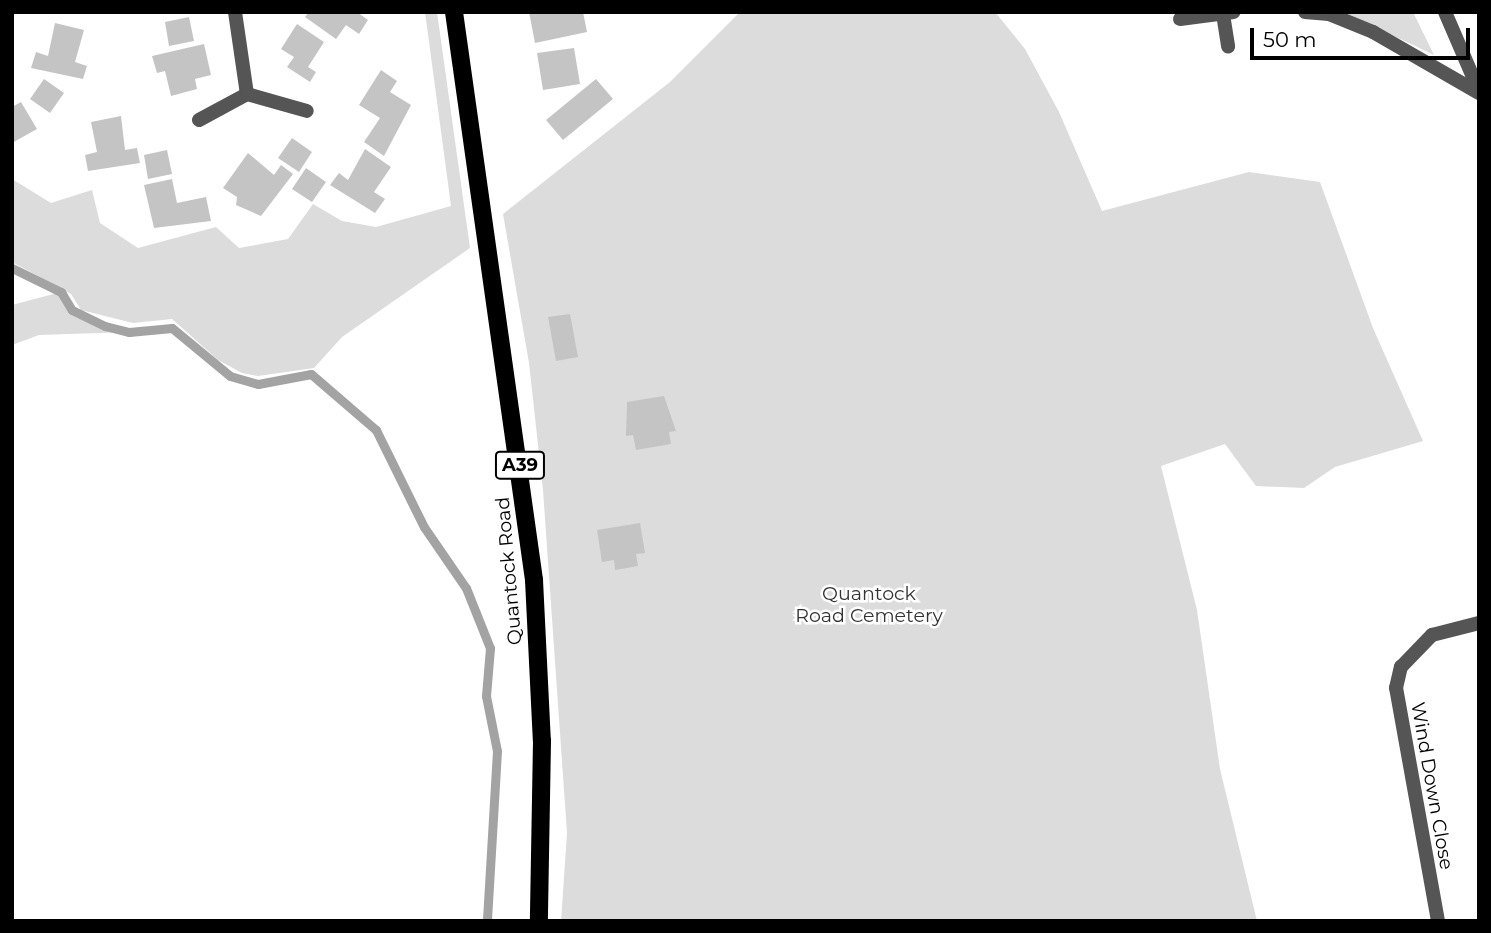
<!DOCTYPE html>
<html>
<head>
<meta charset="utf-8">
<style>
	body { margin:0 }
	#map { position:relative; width:1491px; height:933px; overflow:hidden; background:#fff; font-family:Montserrat,sans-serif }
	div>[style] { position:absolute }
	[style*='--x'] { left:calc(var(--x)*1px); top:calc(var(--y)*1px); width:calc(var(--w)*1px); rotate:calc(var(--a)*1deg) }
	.green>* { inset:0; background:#dcdcdc }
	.stream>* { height:9px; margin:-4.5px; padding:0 4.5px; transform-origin:4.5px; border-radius:4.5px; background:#a3a3a3 }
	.building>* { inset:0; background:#c4c4c4 }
	.street>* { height:14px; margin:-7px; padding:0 7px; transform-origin:7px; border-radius:7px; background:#555 }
	.primary>* { height:18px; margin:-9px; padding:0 9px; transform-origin:9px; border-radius:9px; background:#000 }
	span { translate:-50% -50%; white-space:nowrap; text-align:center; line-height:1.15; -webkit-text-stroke:5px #fff; paint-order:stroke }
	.shield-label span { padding:2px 5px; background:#fff; border:2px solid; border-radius:5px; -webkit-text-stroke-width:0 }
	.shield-label { font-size:18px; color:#000; font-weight:700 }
	.street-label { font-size:19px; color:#000 }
	.park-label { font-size:19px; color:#333 }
	.frame { position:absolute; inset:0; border:14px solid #000; pointer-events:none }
	.scale { position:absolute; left:1250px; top:28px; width:220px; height:32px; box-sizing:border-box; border:4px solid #000; border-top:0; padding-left:9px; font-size:21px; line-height:24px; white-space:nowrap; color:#000; -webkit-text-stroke:5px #fff; paint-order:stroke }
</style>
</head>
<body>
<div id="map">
	<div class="green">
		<i style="clip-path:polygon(425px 12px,437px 12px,470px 248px,342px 337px,314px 368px,258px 376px,242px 373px,218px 360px,172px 319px,133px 323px,81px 310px,71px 294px,12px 262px,12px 179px,51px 203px,92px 190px,100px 223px,138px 248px,216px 227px,239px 248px,288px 239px,313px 204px,342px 221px,376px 227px,451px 206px)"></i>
		<i style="clip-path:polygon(740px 12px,995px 12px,1025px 49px,1059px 112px,1102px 211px,1249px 172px,1320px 182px,1373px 328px,1423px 441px,1335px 467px,1304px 488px,1256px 486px,1225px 444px,1161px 466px,1197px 610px,1220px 769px,1257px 921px,561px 921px,567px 833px,543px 490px,529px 363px,503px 214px,670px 82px)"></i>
		<i style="clip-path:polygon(1347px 12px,1413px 12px,1434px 55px,1348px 14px)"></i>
		<i style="clip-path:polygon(61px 292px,73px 310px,129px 332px,39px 335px,12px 345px,12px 305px)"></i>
	</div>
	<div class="stream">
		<i style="--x:12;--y:268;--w:55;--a:26.1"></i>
		<i style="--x:61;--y:292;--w:21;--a:59"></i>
		<i style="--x:72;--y:310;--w:37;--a:26"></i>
		<i style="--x:105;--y:326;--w:25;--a:14"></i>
		<i style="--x:129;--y:332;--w:43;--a:-5.3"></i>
		<i style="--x:172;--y:328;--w:75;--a:39.6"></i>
		<i style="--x:230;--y:376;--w:29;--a:16"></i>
		<i style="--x:258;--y:384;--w:54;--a:-10.7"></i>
		<i style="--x:311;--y:374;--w:86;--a:40.7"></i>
		<i style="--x:376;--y:430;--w:108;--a:63.7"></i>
		<i style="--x:424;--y:527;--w:74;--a:55.5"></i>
		<i style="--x:466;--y:588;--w:65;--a:68.2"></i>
		<i style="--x:490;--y:648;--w:48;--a:94.8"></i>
		<i style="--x:486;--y:696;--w:56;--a:78.7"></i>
		<i style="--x:497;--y:751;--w:170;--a:93.4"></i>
	</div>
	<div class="building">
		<i style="clip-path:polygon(309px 12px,357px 12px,368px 20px,359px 34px,346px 25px,336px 39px,305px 17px)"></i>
		<i style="clip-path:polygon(529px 12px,583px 12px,587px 32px,535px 43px)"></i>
		<i style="clip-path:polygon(189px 17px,194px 41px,169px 46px,165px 22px)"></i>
		<i style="clip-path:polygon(55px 23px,84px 30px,75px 62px,87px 66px,83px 79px,31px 68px,36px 52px,48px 56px)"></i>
		<i style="clip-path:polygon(297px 24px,324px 42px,308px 67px,316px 72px,310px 82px,287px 67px,294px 57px,281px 49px)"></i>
		<i style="clip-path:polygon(204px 44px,211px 75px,195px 79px,197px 89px,171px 96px,165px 71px,157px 73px,152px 56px)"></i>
		<i style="clip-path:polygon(574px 48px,580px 84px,543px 90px,537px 53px)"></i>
		<i style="clip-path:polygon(381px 70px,397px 81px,390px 92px,411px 105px,384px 156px,364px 142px,380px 118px,359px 105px)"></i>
		<i style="clip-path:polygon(44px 79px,64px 93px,50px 113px,30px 99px)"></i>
		<i style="clip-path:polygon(596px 79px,613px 99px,563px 140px,546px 120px)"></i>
		<i style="clip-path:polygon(21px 102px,37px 129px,12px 143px,12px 107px)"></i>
		<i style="clip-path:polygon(121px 116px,125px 150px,137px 148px,140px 163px,88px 171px,85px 155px,97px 152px,91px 122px)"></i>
		<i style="clip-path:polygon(292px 138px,312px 152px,299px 172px,278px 158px)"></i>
		<i style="clip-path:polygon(365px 149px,391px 167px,374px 192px,385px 199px,375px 213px,330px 185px,339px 173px,348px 180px)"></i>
		<i style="clip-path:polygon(167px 150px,172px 174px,148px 179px,144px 155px)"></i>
		<i style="clip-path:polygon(248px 153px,274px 175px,281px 165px,293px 174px,261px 216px,236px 205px,237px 197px,223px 188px)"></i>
		<i style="clip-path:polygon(306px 168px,326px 182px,312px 202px,292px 189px)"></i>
		<i style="clip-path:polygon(172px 179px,177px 203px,206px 197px,211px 221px,154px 228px,144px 185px)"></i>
		<i style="clip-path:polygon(570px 314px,578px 357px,556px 361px,548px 317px)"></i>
		<i style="clip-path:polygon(664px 396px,676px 431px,669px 432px,671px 444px,636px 450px,633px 435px,626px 436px,627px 402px)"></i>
		<i style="clip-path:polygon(640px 523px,645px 553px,636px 554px,638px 566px,615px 570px,614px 560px,602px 562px,597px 530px)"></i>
	</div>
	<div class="street">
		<i style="--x:235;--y:12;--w:83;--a:81.7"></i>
		<i style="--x:1305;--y:12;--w:24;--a:5"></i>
		<i style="--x:1329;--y:14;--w:48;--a:22.2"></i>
		<i style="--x:1373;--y:32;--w:122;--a:29.9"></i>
		<i style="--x:1445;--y:12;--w:86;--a:66.7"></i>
		<i style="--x:1223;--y:14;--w:33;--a:81"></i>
		<i style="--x:1180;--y:19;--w:54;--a:-7.4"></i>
		<i style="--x:199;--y:120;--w:55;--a:-28.4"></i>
		<i style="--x:247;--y:94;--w:62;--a:15.8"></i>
		<i style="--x:1438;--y:921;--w:237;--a:-100.2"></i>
		<i style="--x:1396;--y:688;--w:22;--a:-77"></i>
		<i style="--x:1401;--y:667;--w:45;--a:-45.9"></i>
		<i style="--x:1432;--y:635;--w:49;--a:-14.3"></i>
	</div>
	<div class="primary">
		<i style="--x:454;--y:12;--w:574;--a:81.98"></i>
		<i style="--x:534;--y:580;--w:161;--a:87.2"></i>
		<i style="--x:542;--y:741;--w:180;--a:91"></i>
	</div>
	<div class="shield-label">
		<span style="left:520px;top:465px">A39</span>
	</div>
	<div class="street-label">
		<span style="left:509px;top:571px;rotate:-95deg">Quantock Road</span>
		<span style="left:1432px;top:786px;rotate:80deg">Wind Down Close</span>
	</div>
	<div class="park-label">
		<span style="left:869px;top:605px">Quantock<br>Road Cemetery</span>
	</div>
	<div class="frame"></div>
	<div class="scale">50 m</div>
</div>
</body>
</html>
